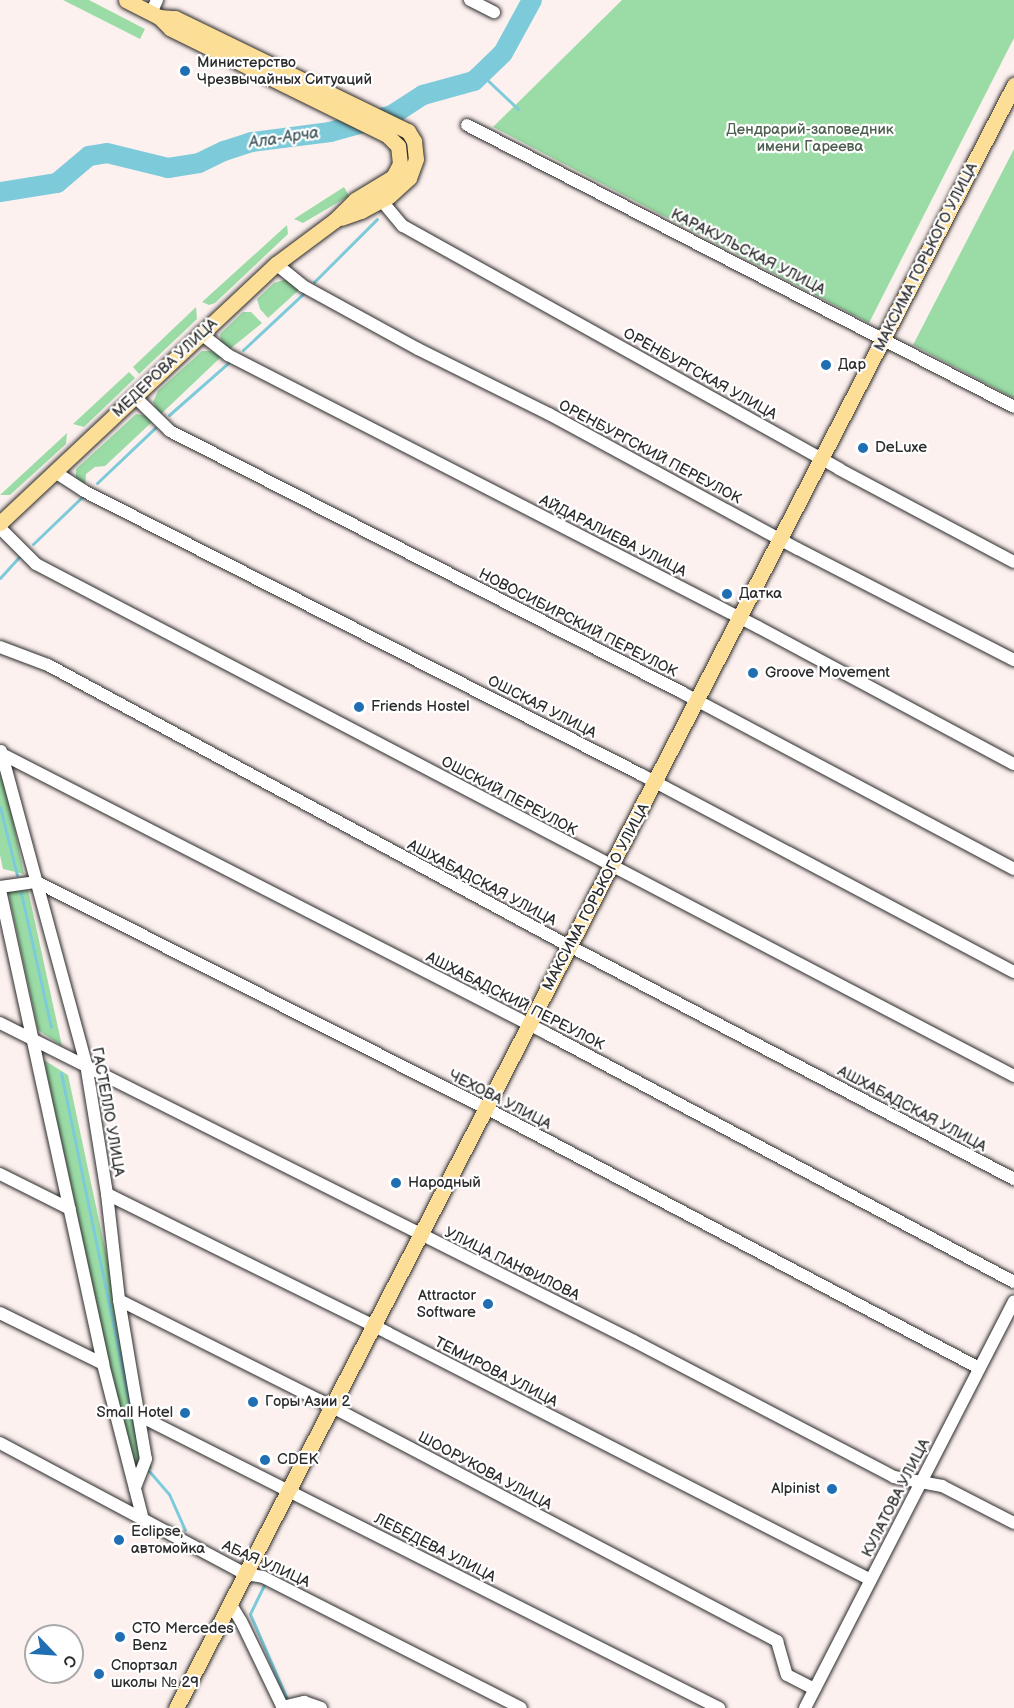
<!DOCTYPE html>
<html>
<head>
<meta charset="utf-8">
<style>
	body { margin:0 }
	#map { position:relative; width:1014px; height:1708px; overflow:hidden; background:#fdf1ef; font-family:"Balsamiq Sans",sans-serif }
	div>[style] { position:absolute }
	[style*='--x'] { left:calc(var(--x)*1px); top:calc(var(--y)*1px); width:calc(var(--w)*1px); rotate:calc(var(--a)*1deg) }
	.green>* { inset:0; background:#9bdca6 }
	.stream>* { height:3px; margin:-1.5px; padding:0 1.5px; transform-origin:1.5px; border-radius:1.5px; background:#7dcbda }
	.river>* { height:20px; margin:-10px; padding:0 10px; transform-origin:10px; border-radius:10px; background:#7dcbda }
	.roads { filter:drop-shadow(0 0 2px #2b2b2b) drop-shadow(0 0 2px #2b2b2b) }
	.minor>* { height:12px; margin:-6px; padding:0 6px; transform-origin:6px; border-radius:6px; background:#fff }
	.major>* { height:15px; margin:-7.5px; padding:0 7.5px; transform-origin:7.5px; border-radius:7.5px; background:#fcde96 }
	.dots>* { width:16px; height:16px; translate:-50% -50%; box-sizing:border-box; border:3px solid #fff; border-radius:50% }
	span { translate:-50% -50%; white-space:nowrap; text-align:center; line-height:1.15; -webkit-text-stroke:4.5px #fff; paint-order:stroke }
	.poi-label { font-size:15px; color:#2b2b2b }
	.left { translate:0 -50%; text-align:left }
	.right { translate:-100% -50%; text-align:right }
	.park-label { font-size:15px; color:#4d6050 }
	.street-label { font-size:15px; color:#2b2b2b }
	.water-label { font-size:16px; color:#445b60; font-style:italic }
	.north { position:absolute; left:24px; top:1624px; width:60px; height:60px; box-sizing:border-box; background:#fff; border:2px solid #aaa; border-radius:50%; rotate:115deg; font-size:16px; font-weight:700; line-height:24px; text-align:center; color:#2b2b2b }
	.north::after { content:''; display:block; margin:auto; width:21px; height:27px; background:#1f6fb2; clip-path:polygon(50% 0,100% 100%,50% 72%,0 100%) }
</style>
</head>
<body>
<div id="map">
	<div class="green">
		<i style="clip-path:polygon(63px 0,89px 0,145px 29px,140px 39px)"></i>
		<i style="clip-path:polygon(622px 0,1014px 0,1014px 38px,869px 323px,493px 127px)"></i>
		<i style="clip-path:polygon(1014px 149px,1014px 398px,913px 345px)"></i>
		<i style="clip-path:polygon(344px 187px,349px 196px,303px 223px,294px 219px)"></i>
		<i style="clip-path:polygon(287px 225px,288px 234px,215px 303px,209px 305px,202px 302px)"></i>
		<i style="clip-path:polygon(287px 279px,300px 289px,268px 318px,260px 309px,257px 299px,274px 283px)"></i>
		<i style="clip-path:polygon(196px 307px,197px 319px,139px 374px,133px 367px)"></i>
		<i style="clip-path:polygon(243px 312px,251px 312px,262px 323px,230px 349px,221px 342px,220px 334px)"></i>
		<i style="clip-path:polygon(202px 351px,211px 351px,221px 357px,160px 415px,153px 402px,158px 391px)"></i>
		<i style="clip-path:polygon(129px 372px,135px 378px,84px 427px,73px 424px)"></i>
		<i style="clip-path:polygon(136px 414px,147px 416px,152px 422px,105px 466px,95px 467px,86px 474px,85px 485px,76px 479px,76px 469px)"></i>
		<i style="clip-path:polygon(67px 433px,66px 444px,10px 495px,0 495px)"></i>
		<i style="clip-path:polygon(0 766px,2px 767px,24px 874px,3px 869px,0 855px)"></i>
		<i style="clip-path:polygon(28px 890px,62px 1046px,38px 1030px,8px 891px)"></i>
		<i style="clip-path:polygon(44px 1060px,68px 1075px,152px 1469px,133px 1473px)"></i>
	</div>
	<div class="stream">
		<i style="--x:481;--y:74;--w:51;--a:43.4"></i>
		<i style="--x:314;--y:282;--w:89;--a:-45"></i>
		<i style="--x:243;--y:350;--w:83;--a:-43.1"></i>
		<i style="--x:169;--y:415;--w:79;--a:-41.4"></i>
		<i style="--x:97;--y:483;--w:80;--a:-43.5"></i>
		<i style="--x:33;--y:544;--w:69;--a:-43.8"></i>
		<i style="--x:0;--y:578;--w:28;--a:-48"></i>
		<i style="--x:0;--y:807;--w:70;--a:76"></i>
		<i style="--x:21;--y:893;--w:137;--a:77.4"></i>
		<i style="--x:61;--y:1073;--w:371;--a:78.3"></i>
		<i style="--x:149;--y:1471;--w:30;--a:49"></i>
		<i style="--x:169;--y:1494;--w:39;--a:66"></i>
		<i style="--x:264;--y:1585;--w:32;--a:116"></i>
		<i style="--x:250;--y:1614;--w:93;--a:66.5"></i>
	</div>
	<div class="river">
		<i style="--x:0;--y:192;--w:58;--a:-9"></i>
		<i style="--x:57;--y:183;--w:42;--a:-40.2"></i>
		<i style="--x:89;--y:156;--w:18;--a:-9"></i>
		<i style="--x:107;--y:153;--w:63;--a:13.8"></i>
		<i style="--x:168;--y:168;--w:31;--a:-9"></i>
		<i style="--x:199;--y:163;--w:28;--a:-26"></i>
		<i style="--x:224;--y:151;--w:29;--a:-18"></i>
		<i style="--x:252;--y:142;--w:79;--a:-7.3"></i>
		<i style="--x:330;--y:132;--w:64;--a:-15.3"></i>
		<i style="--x:392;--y:115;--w:37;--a:-33"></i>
		<i style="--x:423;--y:95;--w:53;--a:-15.4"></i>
		<i style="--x:474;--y:81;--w:40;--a:-44"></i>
		<i style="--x:503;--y:53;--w:60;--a:-61.3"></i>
	</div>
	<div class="roads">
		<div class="minor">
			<i style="--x:470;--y:0;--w:27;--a:27"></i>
			<i style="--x:151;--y:13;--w:14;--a:-65"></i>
			<i style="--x:467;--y:125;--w:615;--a:27.27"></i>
			<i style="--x:381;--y:200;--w:34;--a:50"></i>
			<i style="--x:403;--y:226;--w:499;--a:29.1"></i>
			<i style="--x:839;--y:469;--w:198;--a:28"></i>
			<i style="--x:276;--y:264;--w:35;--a:39"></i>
			<i style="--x:303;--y:286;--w:131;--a:28.7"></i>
			<i style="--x:418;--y:349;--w:146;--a:26.4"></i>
			<i style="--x:549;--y:414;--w:283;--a:28.5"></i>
			<i style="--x:798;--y:549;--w:243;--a:27.2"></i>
			<i style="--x:200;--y:333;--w:36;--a:38"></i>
			<i style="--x:228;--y:355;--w:596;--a:27.17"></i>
			<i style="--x:758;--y:627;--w:290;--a:28.2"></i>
			<i style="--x:134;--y:396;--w:50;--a:44.2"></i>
			<i style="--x:170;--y:431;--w:576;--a:27.05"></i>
			<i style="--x:683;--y:693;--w:375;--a:28"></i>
			<i style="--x:55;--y:472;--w:35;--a:33"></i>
			<i style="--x:84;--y:491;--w:624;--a:26.98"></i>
			<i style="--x:640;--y:774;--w:423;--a:27.9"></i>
			<i style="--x:0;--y:528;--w:51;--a:45"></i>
			<i style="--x:36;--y:564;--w:1104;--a:27.63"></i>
			<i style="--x:0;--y:647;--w:51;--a:20.6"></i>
			<i style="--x:48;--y:665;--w:577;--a:28.34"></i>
			<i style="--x:556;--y:939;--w:517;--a:27.66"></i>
			<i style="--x:1;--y:751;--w:324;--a:74.8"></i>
			<i style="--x:86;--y:1064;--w:132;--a:80.8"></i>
			<i style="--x:107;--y:1194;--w:107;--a:83.5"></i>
			<i style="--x:119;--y:1300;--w:161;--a:80.4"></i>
			<i style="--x:146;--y:1459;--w:31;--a:111"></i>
			<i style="--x:0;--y:753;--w:614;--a:27.15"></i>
			<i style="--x:546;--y:1033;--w:530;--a:28.02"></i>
			<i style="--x:0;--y:887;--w:37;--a:-8"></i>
			<i style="--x:37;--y:882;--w:520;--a:26.76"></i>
			<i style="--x:501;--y:1116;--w:540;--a:27.8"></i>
			<i style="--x:0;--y:890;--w:485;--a:77.7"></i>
			<i style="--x:103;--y:1364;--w:161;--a:75.6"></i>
			<i style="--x:0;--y:1023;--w:709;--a:26.64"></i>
			<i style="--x:634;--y:1341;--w:293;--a:27.6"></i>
			<i style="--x:894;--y:1477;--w:49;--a:10.6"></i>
			<i style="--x:942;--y:1486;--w:81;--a:27.2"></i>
			<i style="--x:0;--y:1174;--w:78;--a:26.6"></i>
			<i style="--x:107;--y:1194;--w:313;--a:26.3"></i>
			<i style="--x:388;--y:1333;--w:542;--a:27.08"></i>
			<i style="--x:119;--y:1300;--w:224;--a:26.6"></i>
			<i style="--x:319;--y:1400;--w:518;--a:27.75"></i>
			<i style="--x:777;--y:1641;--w:35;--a:74"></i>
			<i style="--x:787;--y:1675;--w:31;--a:27"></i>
			<i style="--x:0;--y:1313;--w:115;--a:26.3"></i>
			<i style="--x:138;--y:1415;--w:651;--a:26.76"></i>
			<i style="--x:0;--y:1443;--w:278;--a:28.1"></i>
			<i style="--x:245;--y:1574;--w:18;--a:9"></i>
			<i style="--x:263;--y:1577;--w:289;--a:26.9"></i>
			<i style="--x:230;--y:1603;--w:21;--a:59"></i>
			<i style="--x:241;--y:1621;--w:97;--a:64.2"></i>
			<i style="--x:282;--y:1707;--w:23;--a:-13"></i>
			<i style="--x:304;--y:1702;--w:18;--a:19"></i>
			<i style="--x:805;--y:1708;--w:457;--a:-62.8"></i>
		</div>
		<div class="major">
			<i style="--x:159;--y:17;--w:16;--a:4"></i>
			<i style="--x:175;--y:18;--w:259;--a:25.9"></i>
			<i style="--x:408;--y:131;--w:12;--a:59"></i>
			<i style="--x:414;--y:141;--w:18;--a:84"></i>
			<i style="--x:416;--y:159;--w:20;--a:110"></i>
			<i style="--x:409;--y:178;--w:27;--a:138"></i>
			<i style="--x:389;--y:196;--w:32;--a:152"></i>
			<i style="--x:361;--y:211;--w:21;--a:161"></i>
			<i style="--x:0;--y:523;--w:378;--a:-43.2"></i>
			<i style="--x:276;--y:264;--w:74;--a:-36.7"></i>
			<i style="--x:335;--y:220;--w:28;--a:-45"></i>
			<i style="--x:355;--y:200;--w:44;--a:-31.2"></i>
			<i style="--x:393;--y:177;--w:15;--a:-62"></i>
			<i style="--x:400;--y:164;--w:18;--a:-96"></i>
			<i style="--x:398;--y:146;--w:16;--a:-135"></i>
			<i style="--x:387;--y:135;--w:242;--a:-153.8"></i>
			<i style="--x:170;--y:28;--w:16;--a:-135"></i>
			<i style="--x:159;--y:17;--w:37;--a:-153"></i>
			<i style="--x:176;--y:1708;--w:1827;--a:-62.69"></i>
		</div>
	</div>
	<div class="dots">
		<i style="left:185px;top:71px;background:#1f6fb2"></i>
		<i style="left:826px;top:365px;background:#1f6fb2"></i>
		<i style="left:863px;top:448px;background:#1f6fb2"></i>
		<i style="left:727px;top:594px;background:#1f6fb2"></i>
		<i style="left:753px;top:673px;background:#1f6fb2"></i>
		<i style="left:359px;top:707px;background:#1f6fb2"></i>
		<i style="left:396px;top:1183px;background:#1f6fb2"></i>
		<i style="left:488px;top:1304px;background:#1f6fb2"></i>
		<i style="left:253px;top:1402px;background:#1f6fb2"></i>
		<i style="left:185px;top:1413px;background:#1f6fb2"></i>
		<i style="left:265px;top:1460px;background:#1f6fb2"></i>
		<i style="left:832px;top:1489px;background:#1f6fb2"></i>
		<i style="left:119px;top:1540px;background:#1f6fb2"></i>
		<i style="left:120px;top:1637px;background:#1f6fb2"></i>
		<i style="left:99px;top:1674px;background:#1f6fb2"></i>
	</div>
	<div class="poi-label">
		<span class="left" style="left:197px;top:71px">Министерство<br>Чрезвычайных Ситуаций</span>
		<span class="left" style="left:838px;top:365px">Дар</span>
		<span class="left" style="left:875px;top:448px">DeLuxe</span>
		<span class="left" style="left:739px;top:594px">Датка</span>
		<span class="left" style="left:765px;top:673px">Groove Movement</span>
		<span class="left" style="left:371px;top:707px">Friends Hostel</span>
		<span class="left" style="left:408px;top:1183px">Народный</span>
		<span class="right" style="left:476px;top:1304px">Attractor<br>Software</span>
		<span class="left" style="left:265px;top:1402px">Горы Азии 2</span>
		<span class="right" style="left:173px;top:1413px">Small Hotel</span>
		<span class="left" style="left:277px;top:1460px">CDEK</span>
		<span class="right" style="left:820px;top:1489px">Alpinist</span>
		<span class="left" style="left:131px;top:1540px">Eclipse,<br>автомойка</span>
		<span class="left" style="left:132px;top:1637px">СТО Mercedes<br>Benz</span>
		<span class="left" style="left:111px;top:1674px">Спортзал<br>школы № 29</span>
	</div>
	<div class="park-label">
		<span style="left:810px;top:138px">Дендрарий-заповедник<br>имени Гареева</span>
	</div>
	<div class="street-label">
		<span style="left:748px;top:252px;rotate:27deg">КАРАКУЛЬСКАЯ УЛИЦА</span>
		<span style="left:926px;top:257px;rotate:-63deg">МАКСИМА ГОРЬКОГО УЛИЦА</span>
		<span style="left:165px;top:368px;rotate:-43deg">МЕДЕРОВА УЛИЦА</span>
		<span style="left:700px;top:374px;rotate:29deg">ОРЕНБУРГСКАЯ УЛИЦА</span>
		<span style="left:650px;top:452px;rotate:28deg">ОРЕНБУРГСКИЙ ПЕРЕУЛОК</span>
		<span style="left:613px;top:536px;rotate:27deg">АЙДАРАЛИЕВА УЛИЦА</span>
		<span style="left:578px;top:623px;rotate:27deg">НОВОСИБИРСКИЙ ПЕРЕУЛОК</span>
		<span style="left:542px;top:707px;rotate:27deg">ОШСКАЯ УЛИЦА</span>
		<span style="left:509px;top:796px;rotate:28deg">ОШСКИЙ ПЕРЕУЛОК</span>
		<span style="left:482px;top:883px;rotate:28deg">АШХАБАДСКАЯ УЛИЦА</span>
		<span style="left:596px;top:897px;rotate:-62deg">МАКСИМА ГОРЬКОГО УЛИЦА</span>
		<span style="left:515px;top:1001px;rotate:27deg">АШХАБАДСКИЙ ПЕРЕУЛОК</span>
		<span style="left:500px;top:1100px;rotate:27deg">ЧЕХОВА УЛИЦА</span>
		<span style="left:912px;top:1109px;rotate:28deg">АШХАБАДСКАЯ УЛИЦА</span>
		<span style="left:108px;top:1112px;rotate:80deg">ГАСТЕЛЛО УЛИЦА</span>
		<span style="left:512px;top:1264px;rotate:26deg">УЛИЦА ПАНФИЛОВА</span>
		<span style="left:496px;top:1372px;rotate:27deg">ТЕМИРОВА УЛИЦА</span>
		<span style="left:485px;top:1471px;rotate:28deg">ШООРУКОВА УЛИЦА</span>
		<span style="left:896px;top:1498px;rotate:-63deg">КУЛАТОВА УЛИЦА</span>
		<span style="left:435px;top:1548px;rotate:27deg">ЛЕБЕДЕВА УЛИЦА</span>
		<span style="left:266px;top:1564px;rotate:24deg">АБАЯ УЛИЦА</span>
	</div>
	<div class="water-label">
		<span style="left:284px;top:139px;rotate:-9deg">Ала-Арча</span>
	</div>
	<div class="north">С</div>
</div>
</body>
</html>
